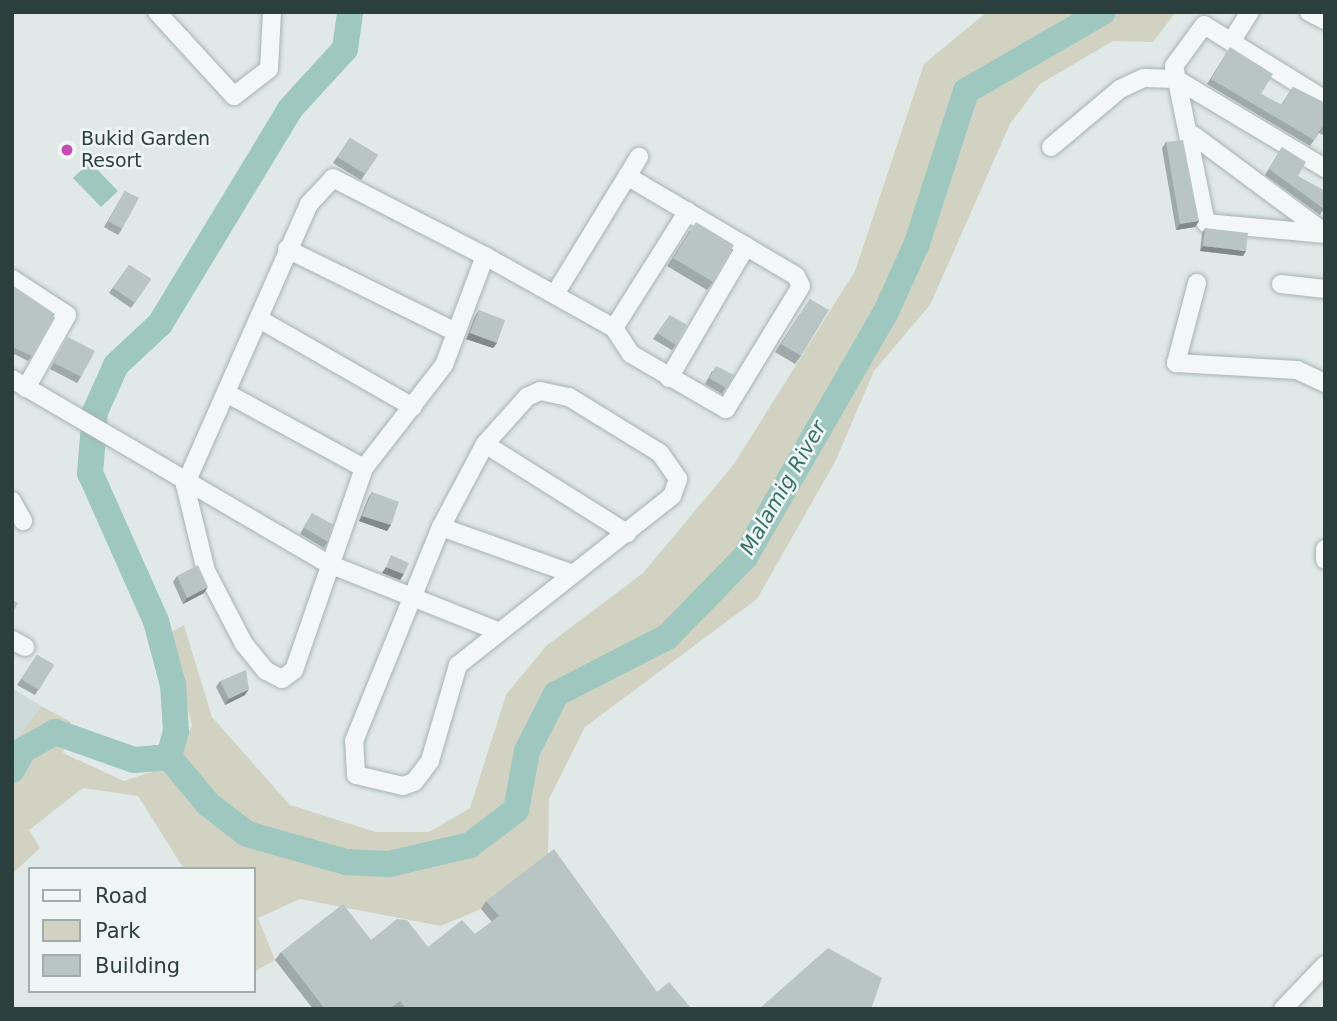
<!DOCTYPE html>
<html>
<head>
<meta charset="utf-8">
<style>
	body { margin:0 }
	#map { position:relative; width:1337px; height:1021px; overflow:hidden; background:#e0e9e8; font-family:"DejaVu Sans",sans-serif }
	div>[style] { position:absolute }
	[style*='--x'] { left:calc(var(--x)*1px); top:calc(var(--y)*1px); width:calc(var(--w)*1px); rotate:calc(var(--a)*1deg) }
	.built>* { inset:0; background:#cedada }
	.green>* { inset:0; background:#d1d2c2 }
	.water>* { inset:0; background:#9dc7bf }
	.river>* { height:26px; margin:-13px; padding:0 13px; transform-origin:13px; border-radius:13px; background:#9dc7bf }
	.roads { filter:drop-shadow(0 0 2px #a6b3b2) drop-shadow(0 0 2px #a6b3b2) }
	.minor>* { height:18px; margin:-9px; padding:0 9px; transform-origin:9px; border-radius:9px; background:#f3f7f7 }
	.wall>* { inset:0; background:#9ea9a9 }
	.shaded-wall>* { inset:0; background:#818a89 }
	.building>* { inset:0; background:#b8c5c4 }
	.dots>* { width:19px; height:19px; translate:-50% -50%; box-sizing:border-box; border:4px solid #f0f6f5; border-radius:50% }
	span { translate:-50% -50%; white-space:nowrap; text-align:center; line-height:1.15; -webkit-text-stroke:5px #f0f6f5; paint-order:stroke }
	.poi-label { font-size:19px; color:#2a3f3e }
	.left { translate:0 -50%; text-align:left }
	.water-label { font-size:21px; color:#367169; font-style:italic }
	.frame { position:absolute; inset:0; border:14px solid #2a3f3e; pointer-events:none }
	.legend { position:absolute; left:28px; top:867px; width:228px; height:126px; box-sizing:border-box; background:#f0f6f5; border:2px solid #a1adac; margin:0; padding:9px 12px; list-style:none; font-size:21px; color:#2a3f3e }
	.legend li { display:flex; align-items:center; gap:14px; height:35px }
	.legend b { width:35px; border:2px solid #a1adac }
</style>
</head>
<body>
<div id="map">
	<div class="built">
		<i style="clip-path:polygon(12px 688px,41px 706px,12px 746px)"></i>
	</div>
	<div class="green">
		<i style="clip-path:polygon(987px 12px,1176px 12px,1153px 42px,1113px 41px,1040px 84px,1010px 124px,930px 305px,874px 371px,835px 462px,757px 599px,585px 727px,549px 799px,548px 857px,481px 909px,441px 926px,300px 899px,258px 918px,275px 960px,254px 972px,254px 869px,184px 869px,138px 796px,83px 788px,29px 830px,40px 848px,12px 874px,12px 746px,41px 706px,71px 722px,63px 753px,124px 781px,166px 767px,192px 726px,169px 633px,184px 625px,212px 717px,290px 805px,376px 832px,429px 832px,470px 808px,506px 695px,546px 646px,643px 573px,734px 464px,855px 271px,924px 64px)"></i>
	</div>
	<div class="water">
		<i style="clip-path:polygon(90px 162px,118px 191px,101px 207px,73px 178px)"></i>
	</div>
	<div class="river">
		<i style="--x:169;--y:757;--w:61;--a:50.3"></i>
		<i style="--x:208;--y:804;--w:49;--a:37.6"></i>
		<i style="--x:247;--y:834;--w:103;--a:15.8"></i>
		<i style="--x:346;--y:862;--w:43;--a:2.7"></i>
		<i style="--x:389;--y:864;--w:83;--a:-13.2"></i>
		<i style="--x:470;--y:845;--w:58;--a:-37.3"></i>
		<i style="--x:516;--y:810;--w:60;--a:-79.4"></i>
		<i style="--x:527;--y:751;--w:64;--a:-63"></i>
		<i style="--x:556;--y:694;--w:125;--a:-27.2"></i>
		<i style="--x:667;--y:637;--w:112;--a:-45.7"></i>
		<i style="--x:745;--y:557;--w:280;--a:-60.1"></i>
		<i style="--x:885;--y:314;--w:78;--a:-65.7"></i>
		<i style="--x:917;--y:243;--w:160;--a:-72.1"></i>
		<i style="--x:966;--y:91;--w:158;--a:-30"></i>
		<i style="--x:169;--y:757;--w:27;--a:-75"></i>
		<i style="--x:176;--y:731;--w:46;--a:-93.7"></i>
		<i style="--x:173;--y:685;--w:66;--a:-104.9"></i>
		<i style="--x:156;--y:621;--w:162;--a:-114"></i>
		<i style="--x:90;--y:473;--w:61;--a:-85.3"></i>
		<i style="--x:95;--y:412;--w:51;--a:-65.9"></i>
		<i style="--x:116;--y:365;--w:60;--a:-43"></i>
		<i style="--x:160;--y:324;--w:251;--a:-58.8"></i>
		<i style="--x:290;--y:109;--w:81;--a:-47.5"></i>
		<i style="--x:345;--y:49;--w:37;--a:-82"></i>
		<i style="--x:12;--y:770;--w:23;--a:-61"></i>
		<i style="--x:23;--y:750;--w:37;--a:-29"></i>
		<i style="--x:55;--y:732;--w:84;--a:19.5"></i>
		<i style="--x:134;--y:760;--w:35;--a:-5"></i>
	</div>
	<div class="roads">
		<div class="minor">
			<i style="--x:157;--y:12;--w:114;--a:47.5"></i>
			<i style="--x:234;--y:96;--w:44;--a:-37.6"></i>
			<i style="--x:269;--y:69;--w:57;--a:-87"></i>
			<i style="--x:1309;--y:12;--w:18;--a:27"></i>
			<i style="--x:1231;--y:42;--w:36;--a:-58"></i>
			<i style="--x:1325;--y:100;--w:142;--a:-148.2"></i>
			<i style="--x:1204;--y:25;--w:51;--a:126.2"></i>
			<i style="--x:1174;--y:66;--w:160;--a:78.5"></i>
			<i style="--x:1206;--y:223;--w:120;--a:5.3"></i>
			<i style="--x:1193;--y:135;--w:164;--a:36.6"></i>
			<i style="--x:1051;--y:147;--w:90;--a:-40"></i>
			<i style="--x:1120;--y:89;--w:26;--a:-25"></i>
			<i style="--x:1144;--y:78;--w:32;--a:2"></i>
			<i style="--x:1176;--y:79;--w:174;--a:30.9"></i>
			<i style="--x:287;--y:249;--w:186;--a:26.2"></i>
			<i style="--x:485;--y:256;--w:116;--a:110.6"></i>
			<i style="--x:444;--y:365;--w:130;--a:127.8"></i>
			<i style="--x:364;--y:468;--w:214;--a:109.1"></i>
			<i style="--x:294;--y:670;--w:15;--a:143"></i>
			<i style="--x:282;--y:679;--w:18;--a:-153"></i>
			<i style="--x:266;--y:671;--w:35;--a:-129"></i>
			<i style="--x:244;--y:644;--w:82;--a:-117.5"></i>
			<i style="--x:206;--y:571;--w:89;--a:-103.7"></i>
			<i style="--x:185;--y:485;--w:307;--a:-66.2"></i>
			<i style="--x:309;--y:204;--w:35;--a:-47"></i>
			<i style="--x:333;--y:178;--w:171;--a:27.2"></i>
			<i style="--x:485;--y:256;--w:148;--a:29.2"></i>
			<i style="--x:614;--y:328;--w:31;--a:57"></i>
			<i style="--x:631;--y:354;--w:110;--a:30.1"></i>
			<i style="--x:726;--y:409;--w:144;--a:-58.6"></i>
			<i style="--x:801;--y:286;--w:11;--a:-117"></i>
			<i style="--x:796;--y:276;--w:196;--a:-149.4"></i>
			<i style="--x:12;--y:279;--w:66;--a:33.2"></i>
			<i style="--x:67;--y:315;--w:84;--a:119.3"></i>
			<i style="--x:1197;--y:283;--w:83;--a:104.7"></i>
			<i style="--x:1176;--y:363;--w:121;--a:3.3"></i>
			<i style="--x:1297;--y:370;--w:31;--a:25"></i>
			<i style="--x:1281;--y:284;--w:44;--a:6.5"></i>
			<i style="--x:555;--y:294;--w:161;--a:-58.5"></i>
			<i style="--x:261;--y:320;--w:175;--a:29.8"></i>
			<i style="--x:614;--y:328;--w:138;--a:-57.7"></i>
			<i style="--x:669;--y:378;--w:153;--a:-59.7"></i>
			<i style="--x:12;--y:379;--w:367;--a:30.3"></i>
			<i style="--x:329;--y:564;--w:181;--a:21.7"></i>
			<i style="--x:540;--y:391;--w:30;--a:12"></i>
			<i style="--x:569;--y:397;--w:107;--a:31.6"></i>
			<i style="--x:660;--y:453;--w:32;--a:55"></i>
			<i style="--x:678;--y:479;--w:18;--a:109"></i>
			<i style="--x:672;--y:496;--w:273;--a:141.7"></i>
			<i style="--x:458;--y:665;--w:100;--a:106.3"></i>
			<i style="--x:430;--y:761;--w:26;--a:127"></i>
			<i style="--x:414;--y:782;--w:12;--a:160"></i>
			<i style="--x:403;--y:786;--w:48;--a:-166.8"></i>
			<i style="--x:356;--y:775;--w:34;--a:-93"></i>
			<i style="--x:354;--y:741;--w:231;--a:-67.9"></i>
			<i style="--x:441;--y:527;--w:94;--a:-62.1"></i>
			<i style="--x:485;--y:444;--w:63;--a:-48.2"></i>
			<i style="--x:527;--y:397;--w:14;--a:-25"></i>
			<i style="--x:228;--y:394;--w:155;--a:28.6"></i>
			<i style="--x:485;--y:444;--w:168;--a:32.1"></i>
			<i style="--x:12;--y:501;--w:23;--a:61"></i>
			<i style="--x:441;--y:527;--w:137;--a:19.6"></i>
			<i style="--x:1325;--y:549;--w:11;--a:90"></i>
			<i style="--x:12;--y:640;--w:15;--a:28"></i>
			<i style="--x:1283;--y:1009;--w:61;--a:-46.3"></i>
		</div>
	</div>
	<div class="wall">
		<i style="clip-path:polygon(1227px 52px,1261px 94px,1281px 105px,1293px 87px,1325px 103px,1325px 136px,1319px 133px,1310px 146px,1207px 84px)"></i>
		<i style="clip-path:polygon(350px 138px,378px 155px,361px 180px,333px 163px)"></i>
		<i style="clip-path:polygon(1166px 142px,1199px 221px,1195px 227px,1176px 230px,1162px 148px)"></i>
		<i style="clip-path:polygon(1282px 147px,1298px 176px,1325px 207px,1320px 215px,1265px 175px)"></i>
		<i style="clip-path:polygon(125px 191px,122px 229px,118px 235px,104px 227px)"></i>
		<i style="clip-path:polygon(1205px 228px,1243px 256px,1200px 251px,1202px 233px)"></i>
		<i style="clip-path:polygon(690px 230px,713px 282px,707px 290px,667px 266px)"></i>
		<i style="clip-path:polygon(129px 265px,151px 279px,131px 308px,109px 293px)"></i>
		<i style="clip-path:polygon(12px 285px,32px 356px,28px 361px,12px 353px)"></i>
		<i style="clip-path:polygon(810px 299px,801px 356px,795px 364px,775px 352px)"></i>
		<i style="clip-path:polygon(479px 310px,497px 343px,493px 348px,466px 339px,475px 316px)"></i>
		<i style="clip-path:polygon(670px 315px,676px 345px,672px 350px,653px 339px)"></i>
		<i style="clip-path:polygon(68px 337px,81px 377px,77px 383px,50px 369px)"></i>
		<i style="clip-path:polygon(712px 371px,734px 375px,722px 394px,705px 384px)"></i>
		<i style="clip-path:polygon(372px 492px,391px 525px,387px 531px,359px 521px,368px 498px)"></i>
		<i style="clip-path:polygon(312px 513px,328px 542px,324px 548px,300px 534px)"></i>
		<i style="clip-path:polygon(177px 576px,204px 593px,183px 604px,173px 582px)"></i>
		<i style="clip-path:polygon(37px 655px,54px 665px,35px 695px,17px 685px)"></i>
		<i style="clip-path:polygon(220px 681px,245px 695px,225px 705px,216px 687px)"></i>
		<i style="clip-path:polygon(486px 901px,657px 992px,692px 1009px,313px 1009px,275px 960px,281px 952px,371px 940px,428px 947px,475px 934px,492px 922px,481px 909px)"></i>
	</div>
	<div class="shaded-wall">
		<i style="clip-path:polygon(1199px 221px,1195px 227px,1176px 230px,1180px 224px)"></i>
		<i style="clip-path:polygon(1203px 246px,1246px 251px,1243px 256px,1200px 251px)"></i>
		<i style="clip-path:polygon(470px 333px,497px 343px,493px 348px,466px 339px)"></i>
		<i style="clip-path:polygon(362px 516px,391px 525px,387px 531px,359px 521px)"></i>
		<i style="clip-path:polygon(386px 567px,404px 574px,400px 580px,382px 573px)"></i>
		<i style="clip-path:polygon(208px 587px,204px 593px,183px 604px,187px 598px)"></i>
		<i style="clip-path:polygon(249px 689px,245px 695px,225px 705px,229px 699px)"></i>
	</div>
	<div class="building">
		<i style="clip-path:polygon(1230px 47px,1273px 74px,1261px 94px,1282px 105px,1293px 87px,1325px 103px,1325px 129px,1322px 127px,1314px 140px,1211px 79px)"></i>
		<i style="clip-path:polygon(350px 138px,378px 155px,365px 174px,337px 157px)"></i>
		<i style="clip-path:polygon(1183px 140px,1199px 221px,1180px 224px,1166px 142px)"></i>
		<i style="clip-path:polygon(1282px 147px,1306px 162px,1298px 176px,1325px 191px,1325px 207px,1324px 209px,1269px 169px)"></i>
		<i style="clip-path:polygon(125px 191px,139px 198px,122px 229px,108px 221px)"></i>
		<i style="clip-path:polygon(696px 222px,734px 245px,713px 282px,673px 258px)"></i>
		<i style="clip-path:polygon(1205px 228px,1248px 233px,1246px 251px,1203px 246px)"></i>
		<i style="clip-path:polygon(129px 265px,151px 279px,135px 303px,113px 288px)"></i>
		<i style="clip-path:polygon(12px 285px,55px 314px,32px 356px,12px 347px)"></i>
		<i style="clip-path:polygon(810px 299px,829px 310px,801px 356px,781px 344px)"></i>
		<i style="clip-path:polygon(479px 310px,505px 320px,497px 343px,470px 333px)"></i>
		<i style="clip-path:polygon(670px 315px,687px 325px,676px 345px,657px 333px)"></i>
		<i style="clip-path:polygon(68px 337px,95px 351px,81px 377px,54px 363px)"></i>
		<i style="clip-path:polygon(716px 366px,734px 375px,726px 388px,709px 378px)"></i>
		<i style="clip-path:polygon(372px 492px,399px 502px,391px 525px,362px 516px)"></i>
		<i style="clip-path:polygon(312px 513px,334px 525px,328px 542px,304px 528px)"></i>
		<i style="clip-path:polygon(391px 555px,409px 563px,404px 574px,386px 567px)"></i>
		<i style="clip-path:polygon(198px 565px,208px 587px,187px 598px,177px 576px)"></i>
		<i style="clip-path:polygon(12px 600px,18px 603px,12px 614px)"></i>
		<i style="clip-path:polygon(37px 655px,54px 665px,39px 690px,21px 679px)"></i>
		<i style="clip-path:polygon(246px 670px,249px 689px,229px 699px,220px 681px)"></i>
		<i style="clip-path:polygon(554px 849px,657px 992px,669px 982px,692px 1009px,406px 1009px,400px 1001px,389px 1009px,325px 1009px,281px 952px,343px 904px,371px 940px,397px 919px,407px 920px,428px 947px,462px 920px,475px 934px,499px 916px,486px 901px)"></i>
		<i style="clip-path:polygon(828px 948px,882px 978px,871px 1009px,759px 1009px)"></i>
	</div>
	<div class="dots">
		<i style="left:67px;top:150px;background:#c84bb4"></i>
	</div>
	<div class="poi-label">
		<span class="left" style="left:81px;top:150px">Bukid Garden<br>Resort</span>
	</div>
	<div class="water-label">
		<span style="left:783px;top:488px;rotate:-60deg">Malamig River</span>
	</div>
	<div class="frame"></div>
	<ul class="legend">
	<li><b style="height:9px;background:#f3f7f7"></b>Road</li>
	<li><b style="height:19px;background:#d1d2c2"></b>Park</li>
	<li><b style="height:19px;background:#b8c5c4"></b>Building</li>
	</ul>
</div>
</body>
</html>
